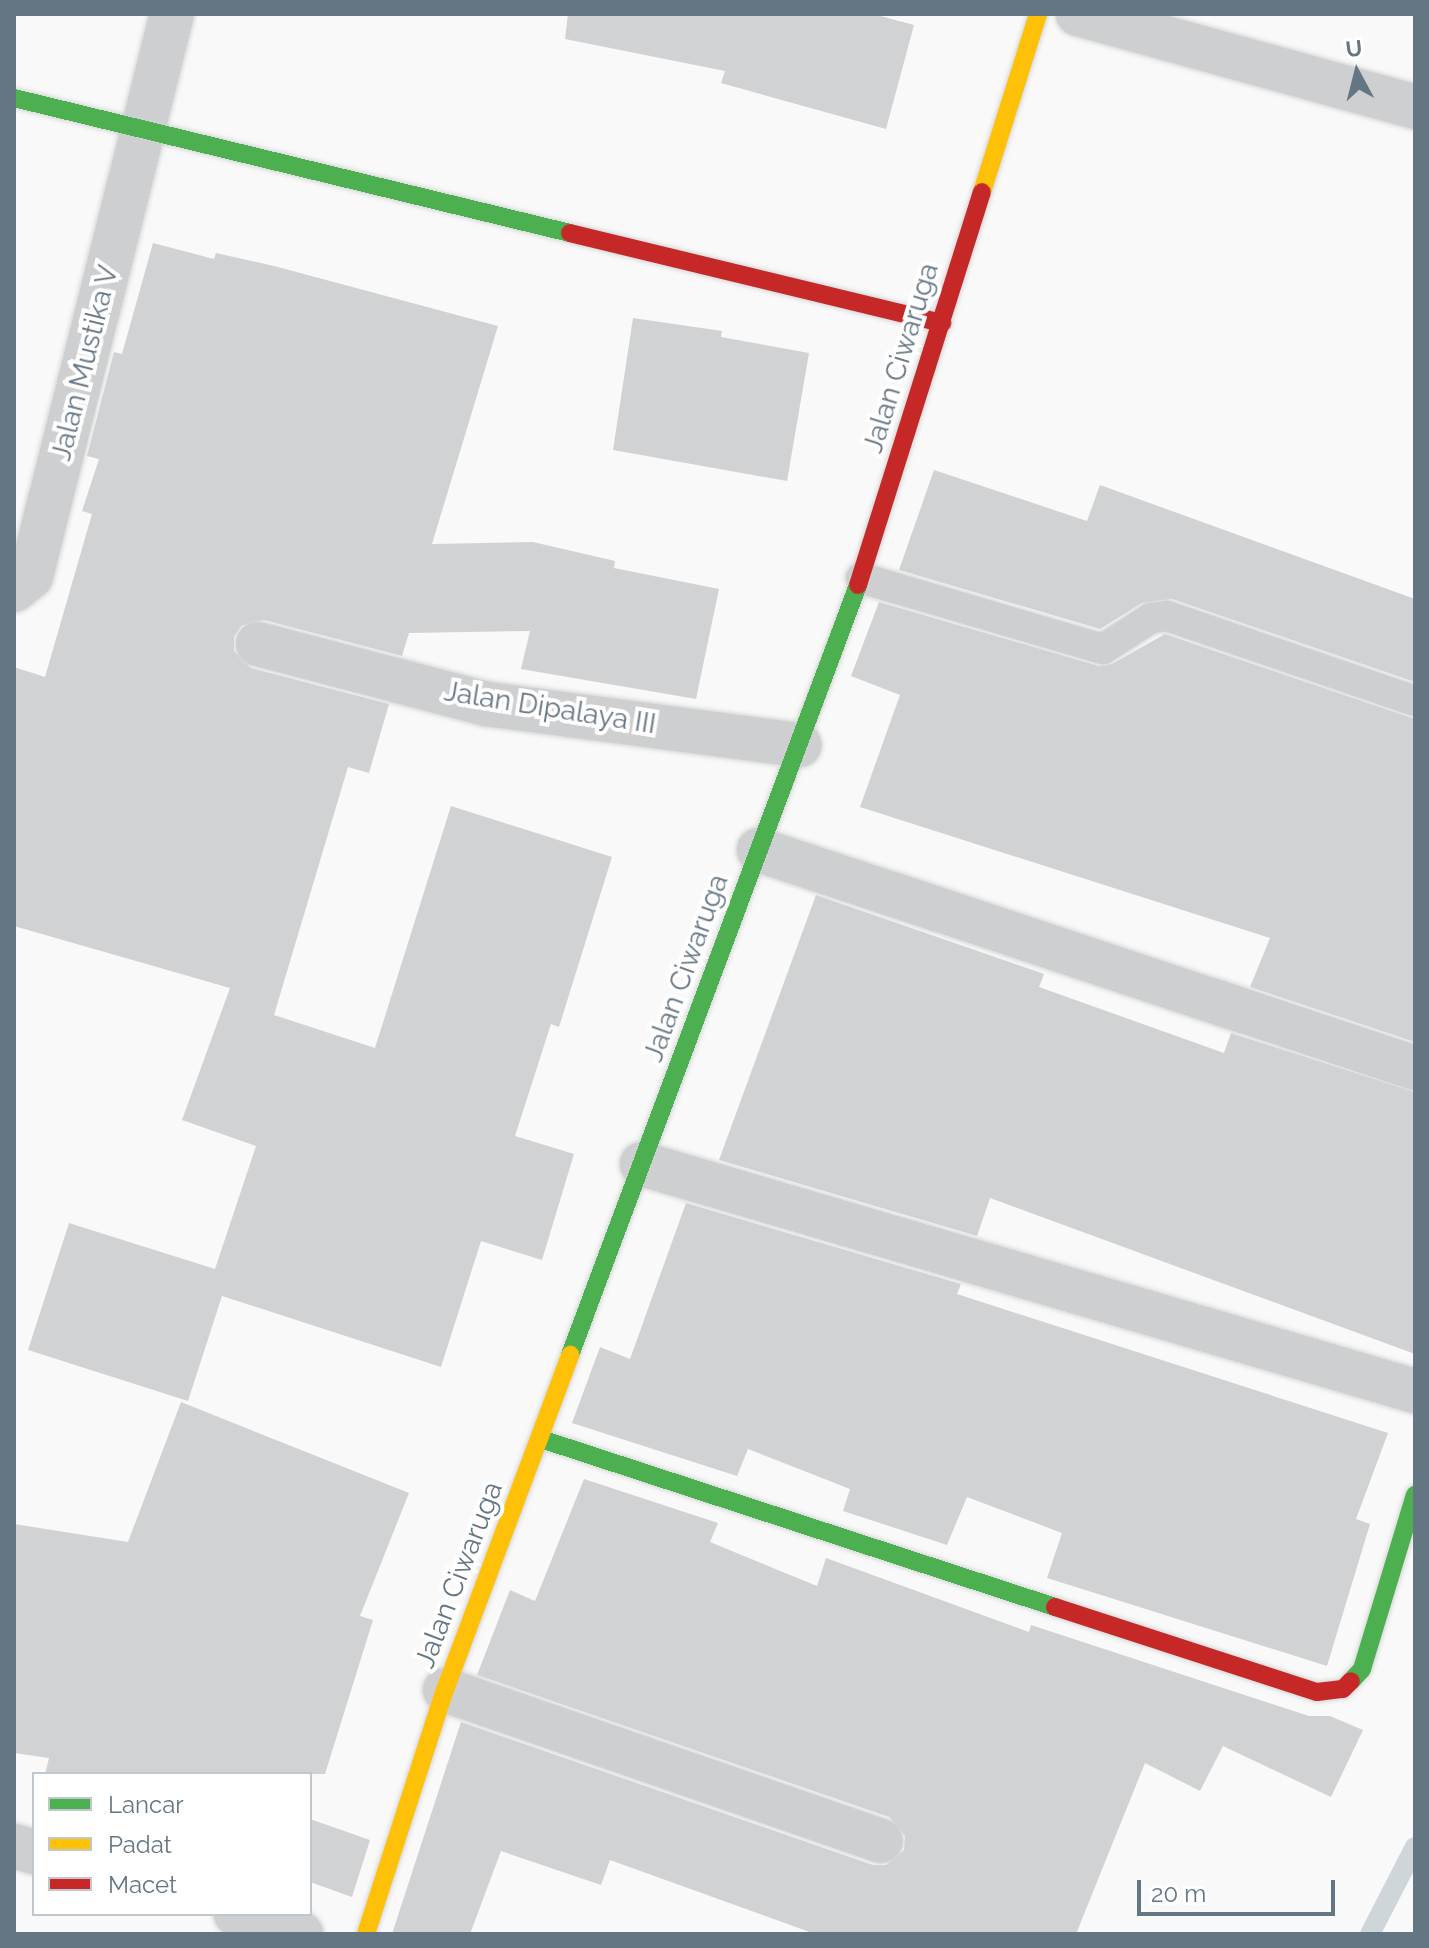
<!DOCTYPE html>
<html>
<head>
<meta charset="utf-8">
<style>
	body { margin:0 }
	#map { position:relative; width:1429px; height:1948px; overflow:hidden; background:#f9f9f9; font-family:Raleway,sans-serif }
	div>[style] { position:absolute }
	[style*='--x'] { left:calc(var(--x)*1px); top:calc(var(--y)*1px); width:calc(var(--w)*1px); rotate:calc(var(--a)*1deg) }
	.stream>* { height:20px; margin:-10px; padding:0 10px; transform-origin:10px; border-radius:10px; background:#ced6d9 }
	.building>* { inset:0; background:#d0d2d3 }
	.roads { filter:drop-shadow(0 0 2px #d5d6d7) drop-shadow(0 0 2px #d5d6d7) }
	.lane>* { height:30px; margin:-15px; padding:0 15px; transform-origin:15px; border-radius:15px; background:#cecfd0 }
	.street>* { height:44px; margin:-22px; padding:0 22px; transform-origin:22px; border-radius:22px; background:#cecfd0 }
	.fast>* { height:18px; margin:-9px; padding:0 9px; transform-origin:9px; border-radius:9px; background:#4caf50 }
	.slow>* { height:18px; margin:-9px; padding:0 9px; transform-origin:9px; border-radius:9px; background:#ffc107 }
	.jam>* { height:18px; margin:-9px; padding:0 9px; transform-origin:9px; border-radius:9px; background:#c62828 }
	span { translate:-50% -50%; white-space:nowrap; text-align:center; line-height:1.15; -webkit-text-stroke:8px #fff; paint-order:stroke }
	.street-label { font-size:28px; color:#657683 }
	.frame { position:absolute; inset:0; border:16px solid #657683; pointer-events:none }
	.legend { position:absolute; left:32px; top:1772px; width:280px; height:144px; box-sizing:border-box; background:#fff; border:2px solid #c1c8cd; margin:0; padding:10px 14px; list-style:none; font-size:24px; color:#657683 }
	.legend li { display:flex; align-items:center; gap:16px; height:40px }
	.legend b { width:40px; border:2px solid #c1c8cd }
	.north { position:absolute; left:1317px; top:32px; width:80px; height:80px; -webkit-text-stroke:6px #fff; paint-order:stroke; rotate:353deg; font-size:22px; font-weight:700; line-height:32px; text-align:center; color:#657683 }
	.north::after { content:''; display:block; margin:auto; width:28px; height:36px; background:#657683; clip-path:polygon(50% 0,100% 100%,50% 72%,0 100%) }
	.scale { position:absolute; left:1137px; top:1880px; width:198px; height:36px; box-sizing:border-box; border:4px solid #657683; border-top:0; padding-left:10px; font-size:24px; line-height:28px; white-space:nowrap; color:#657683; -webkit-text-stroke:6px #fff; paint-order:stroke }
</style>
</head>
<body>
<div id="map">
	<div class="stream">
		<i style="--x:1370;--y:1934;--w:98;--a:-62.7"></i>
	</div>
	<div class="building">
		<i style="clip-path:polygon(568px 14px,873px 14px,914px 25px,886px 129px,721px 83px,725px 71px,565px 39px)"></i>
		<i style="clip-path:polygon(153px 243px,214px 259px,216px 253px,274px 266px,498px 326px,432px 544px,533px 542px,615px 561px,614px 568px,719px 589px,696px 699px,521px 669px,530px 631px,409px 633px,402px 656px,264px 620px,241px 626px,234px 637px,234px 651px,251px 668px,389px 704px,369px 773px,348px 767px,274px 1015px,375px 1048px,451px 806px,612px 857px,559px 1027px,551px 1024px,515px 1136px,574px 1154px,542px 1260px,481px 1241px,441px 1367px,222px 1296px,188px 1401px,28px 1350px,69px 1223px,215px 1269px,256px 1146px,182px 1120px,230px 988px,14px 926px,14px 667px,45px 677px,92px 514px,82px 511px,99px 459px,87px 456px,114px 352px,122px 354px)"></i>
		<i style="clip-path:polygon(633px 318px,722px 331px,721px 337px,809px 353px,787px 481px,613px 450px)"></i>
		<i style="clip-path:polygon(934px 470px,1087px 521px,1100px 485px,1415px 599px,1415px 682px,1172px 599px,1142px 603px,1100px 629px,899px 570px)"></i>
		<i style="clip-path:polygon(879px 602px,1099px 666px,1112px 664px,1165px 634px,1415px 719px,1415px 1042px,1250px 987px,1270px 938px,860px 807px,900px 695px,851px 676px)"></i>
		<i style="clip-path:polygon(816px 895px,1044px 974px,1039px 987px,1224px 1053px,1231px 1033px,1415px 1092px,1415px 1354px,990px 1198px,977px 1236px,719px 1160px)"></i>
		<i style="clip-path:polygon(686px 1203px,961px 1284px,957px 1294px,1388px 1433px,1356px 1519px,1370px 1524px,1327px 1666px,1047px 1578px,1062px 1533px,967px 1497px,947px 1545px,843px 1511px,850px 1489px,748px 1449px,737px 1476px,572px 1423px,600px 1347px,630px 1359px)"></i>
		<i style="clip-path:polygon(181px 1402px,409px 1493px,360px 1616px,373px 1620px,325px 1774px,45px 1774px,49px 1758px,14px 1753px,14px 1524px,128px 1542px)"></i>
		<i style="clip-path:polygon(584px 1479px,718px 1523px,710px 1542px,817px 1586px,826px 1558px,1029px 1632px,1031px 1625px,1309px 1716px,1330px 1716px,1363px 1730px,1331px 1797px,1223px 1746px,1200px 1791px,1145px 1763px,1076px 1934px,815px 1934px,610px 1860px,601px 1885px,501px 1851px,470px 1934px,392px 1934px,461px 1722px,873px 1865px,886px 1865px,904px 1850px,905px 1836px,889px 1817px,477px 1675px,510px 1590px,535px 1601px)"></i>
		<i style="clip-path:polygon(310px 1819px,370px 1840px,352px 1897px,310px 1882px)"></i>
	</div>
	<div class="roads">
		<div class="lane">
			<i style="--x:861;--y:578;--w:252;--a:16.4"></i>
			<i style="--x:1103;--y:649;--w:57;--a:-32.9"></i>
			<i style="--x:1151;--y:618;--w:16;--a:-7"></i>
			<i style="--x:1167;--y:616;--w:262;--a:18.9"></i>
		</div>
		<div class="street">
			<i style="--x:1078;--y:14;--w:350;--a:15.4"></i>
			<i style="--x:14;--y:590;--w:22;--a:-39"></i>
			<i style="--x:31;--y:576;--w:579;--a:-75.92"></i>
			<i style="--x:258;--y:644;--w:237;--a:14.7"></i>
			<i style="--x:487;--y:704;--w:315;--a:7.5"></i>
			<i style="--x:759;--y:850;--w:691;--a:18.38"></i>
			<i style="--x:642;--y:1164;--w:806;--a:16.37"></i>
			<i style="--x:445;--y:1690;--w:461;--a:19.1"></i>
			<i style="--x:14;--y:1846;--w:21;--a:17"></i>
			<i style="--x:236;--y:1914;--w:68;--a:17.1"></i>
		</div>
		<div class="fast">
			<i style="--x:14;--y:98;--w:572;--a:13.65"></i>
			<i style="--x:570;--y:1355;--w:822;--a:-69.49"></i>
			<i style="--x:541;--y:1439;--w:541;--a:18.1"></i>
			<i style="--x:1351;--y:1681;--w:16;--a:-47"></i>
			<i style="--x:1362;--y:1669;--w:182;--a:-73.1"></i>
		</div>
		<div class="slow">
			<i style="--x:982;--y:192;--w:187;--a:-72.5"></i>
			<i style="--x:366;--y:1934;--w:256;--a:-72.1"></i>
			<i style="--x:445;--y:1690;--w:358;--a:-69.5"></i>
		</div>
		<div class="jam">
			<i style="--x:570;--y:233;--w:383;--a:13.6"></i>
			<i style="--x:858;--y:585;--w:412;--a:-72.5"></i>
			<i style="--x:1055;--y:1607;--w:275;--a:18"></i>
			<i style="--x:1317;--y:1692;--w:26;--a:-7"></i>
			<i style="--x:1343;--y:1689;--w:11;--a:-45"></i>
		</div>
	</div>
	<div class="street-label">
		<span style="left:901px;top:358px;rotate:-73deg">Jalan Ciwaruga</span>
		<span style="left:85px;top:363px;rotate:-76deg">Jalan Mustika V</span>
		<span style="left:550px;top:708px;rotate:9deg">Jalan Dipalaya III</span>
		<span style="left:686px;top:968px;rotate:-70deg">Jalan Ciwaruga</span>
		<span style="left:459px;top:1575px;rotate:-69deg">Jalan Ciwaruga</span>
	</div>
	<div class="frame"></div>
	<ul class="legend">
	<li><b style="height:10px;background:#4caf50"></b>Lancar</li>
	<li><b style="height:10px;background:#ffc107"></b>Padat</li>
	<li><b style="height:10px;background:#c62828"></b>Macet</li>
	</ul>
	<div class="north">U</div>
	<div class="scale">20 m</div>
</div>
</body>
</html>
